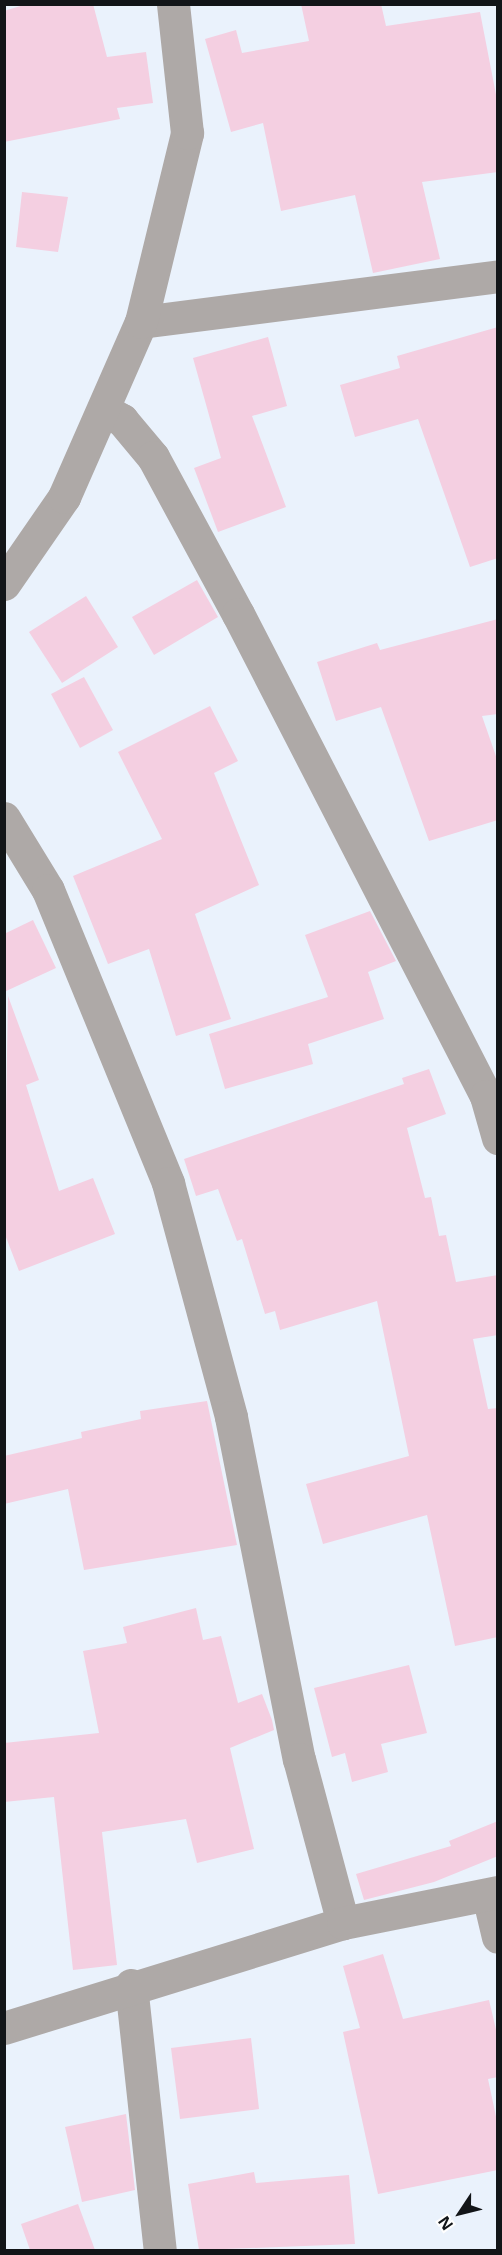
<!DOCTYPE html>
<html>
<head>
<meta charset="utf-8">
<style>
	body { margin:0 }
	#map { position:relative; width:502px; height:2255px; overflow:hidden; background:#eaf2fc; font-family:"Open Sans",sans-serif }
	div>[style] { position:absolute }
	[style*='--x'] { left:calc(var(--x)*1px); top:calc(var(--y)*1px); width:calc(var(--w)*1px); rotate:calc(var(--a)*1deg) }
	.building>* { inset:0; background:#f4cfe1 }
	.street>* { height:33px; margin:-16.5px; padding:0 16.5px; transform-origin:16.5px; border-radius:16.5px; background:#aea9a7 }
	span { translate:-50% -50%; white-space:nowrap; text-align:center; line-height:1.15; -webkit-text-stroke:4.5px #fff; paint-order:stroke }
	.frame { position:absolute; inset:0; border:6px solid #121518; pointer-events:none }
	.north { position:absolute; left:430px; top:2183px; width:60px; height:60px; -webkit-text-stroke:4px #fff; paint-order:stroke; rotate:235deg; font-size:16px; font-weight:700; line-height:24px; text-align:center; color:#121518 }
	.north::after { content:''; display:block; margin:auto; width:21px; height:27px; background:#121518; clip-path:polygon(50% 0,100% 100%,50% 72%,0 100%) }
</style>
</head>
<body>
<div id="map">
	<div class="building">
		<i style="clip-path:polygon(27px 4px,93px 4px,107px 57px,146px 52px,153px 103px,117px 108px,120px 119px,4px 142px,4px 11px)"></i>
		<i style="clip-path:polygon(301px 4px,381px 4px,386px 26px,480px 12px,498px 105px,498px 172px,422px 182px,440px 259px,373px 273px,355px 195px,281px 211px,263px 123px,231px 132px,205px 39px,236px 30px,242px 53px,309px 41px)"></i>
		<i style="clip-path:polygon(22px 192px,68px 197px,58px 252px,16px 247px)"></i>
		<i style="clip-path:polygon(498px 327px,498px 558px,470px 567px,418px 419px,355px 437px,340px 385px,400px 368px,397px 356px)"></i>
		<i style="clip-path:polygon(268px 337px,287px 406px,252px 416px,286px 507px,218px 532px,194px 468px,221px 458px,193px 358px)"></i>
		<i style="clip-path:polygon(197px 580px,218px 617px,154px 655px,132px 617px)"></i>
		<i style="clip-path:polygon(86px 596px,118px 647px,62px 683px,29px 632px)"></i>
		<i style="clip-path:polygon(498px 619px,498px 714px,482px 716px,498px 762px,498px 820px,429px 841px,381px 707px,336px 721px,317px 662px,377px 643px,380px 650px)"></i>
		<i style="clip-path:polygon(84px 677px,113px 730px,80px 748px,51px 694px)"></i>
		<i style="clip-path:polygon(210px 706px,238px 761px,214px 773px,259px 885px,195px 914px,231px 1019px,176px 1036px,149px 949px,108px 964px,73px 876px,162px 839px,118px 752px)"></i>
		<i style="clip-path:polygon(370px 911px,396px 961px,368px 972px,384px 1019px,308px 1044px,313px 1064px,225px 1089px,209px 1034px,328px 997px,305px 935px)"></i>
		<i style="clip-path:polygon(33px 920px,56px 968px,4px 992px,4px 934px)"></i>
		<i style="clip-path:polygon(8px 996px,39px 1080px,26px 1085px,59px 1191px,93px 1178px,115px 1234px,19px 1271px,4px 1232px)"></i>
		<i style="clip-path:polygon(429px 1069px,446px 1114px,407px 1128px,425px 1198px,431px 1197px,439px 1236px,446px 1235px,456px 1282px,498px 1275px,498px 1335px,473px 1339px,488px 1409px,498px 1408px,498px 1637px,455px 1646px,427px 1515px,323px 1544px,306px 1484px,409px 1456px,377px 1301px,280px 1330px,275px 1311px,265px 1314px,242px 1239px,237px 1241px,218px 1189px,196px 1196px,184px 1159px,404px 1084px,402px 1078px)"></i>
		<i style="clip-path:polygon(207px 1401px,237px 1545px,84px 1570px,68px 1489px,4px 1504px,4px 1456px,82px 1438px,81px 1432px,141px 1419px,140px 1411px)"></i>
		<i style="clip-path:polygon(196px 1608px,203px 1640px,221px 1636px,238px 1703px,262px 1694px,272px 1720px,274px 1730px,230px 1748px,254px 1849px,197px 1863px,186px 1819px,102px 1832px,117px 1965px,73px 1970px,54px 1797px,4px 1802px,4px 1743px,99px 1733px,83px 1651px,127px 1643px,123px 1627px)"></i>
		<i style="clip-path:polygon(409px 1665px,427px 1733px,381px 1744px,388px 1772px,352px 1782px,345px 1753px,332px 1757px,314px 1688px)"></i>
		<i style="clip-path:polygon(498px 1821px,498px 1856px,434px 1882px,364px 1900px,356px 1874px,451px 1846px,449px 1841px)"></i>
		<i style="clip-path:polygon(383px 1954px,403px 2019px,489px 2000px,498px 2038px,498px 2077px,488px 2079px,498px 2126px,498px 2170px,378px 2194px,343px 2032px,360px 2028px,343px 1966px)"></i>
		<i style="clip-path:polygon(251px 2038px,259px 2109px,180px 2119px,171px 2048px)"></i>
		<i style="clip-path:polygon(126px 2114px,135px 2190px,82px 2202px,65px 2127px)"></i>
		<i style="clip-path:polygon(254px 2172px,256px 2183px,349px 2175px,355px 2244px,199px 2250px,188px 2184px)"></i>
		<i style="clip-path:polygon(78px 2204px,95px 2250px,30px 2250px,21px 2224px)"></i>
	</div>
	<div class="street">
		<i style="--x:141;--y:322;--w:360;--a:-7.3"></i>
		<i style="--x:104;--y:410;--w:21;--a:29"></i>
		<i style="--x:122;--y:420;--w:48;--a:50"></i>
		<i style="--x:153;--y:457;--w:179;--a:61.6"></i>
		<i style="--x:238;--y:614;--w:542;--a:62.77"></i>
		<i style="--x:486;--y:1096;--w:44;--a:74.1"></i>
		<i style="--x:4;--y:584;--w:106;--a:-55.4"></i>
		<i style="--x:64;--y:497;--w:191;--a:-66.3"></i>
		<i style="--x:141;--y:322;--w:195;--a:-76.3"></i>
		<i style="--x:187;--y:133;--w:130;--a:-96.2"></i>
		<i style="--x:4;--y:818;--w:84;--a:58.6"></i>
		<i style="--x:48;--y:890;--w:317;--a:67.7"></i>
		<i style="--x:168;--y:1183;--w:242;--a:74.9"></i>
		<i style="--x:231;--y:1417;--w:349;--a:78.8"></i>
		<i style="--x:299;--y:1759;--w:170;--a:75"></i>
		<i style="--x:488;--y:1895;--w:43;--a:76.6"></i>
		<i style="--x:131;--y:1985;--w:267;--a:83.8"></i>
		<i style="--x:4;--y:2028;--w:355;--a:-17.2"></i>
		<i style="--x:343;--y:1923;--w:158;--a:-11.3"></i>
	</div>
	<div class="frame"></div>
	<div class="north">N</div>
</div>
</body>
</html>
